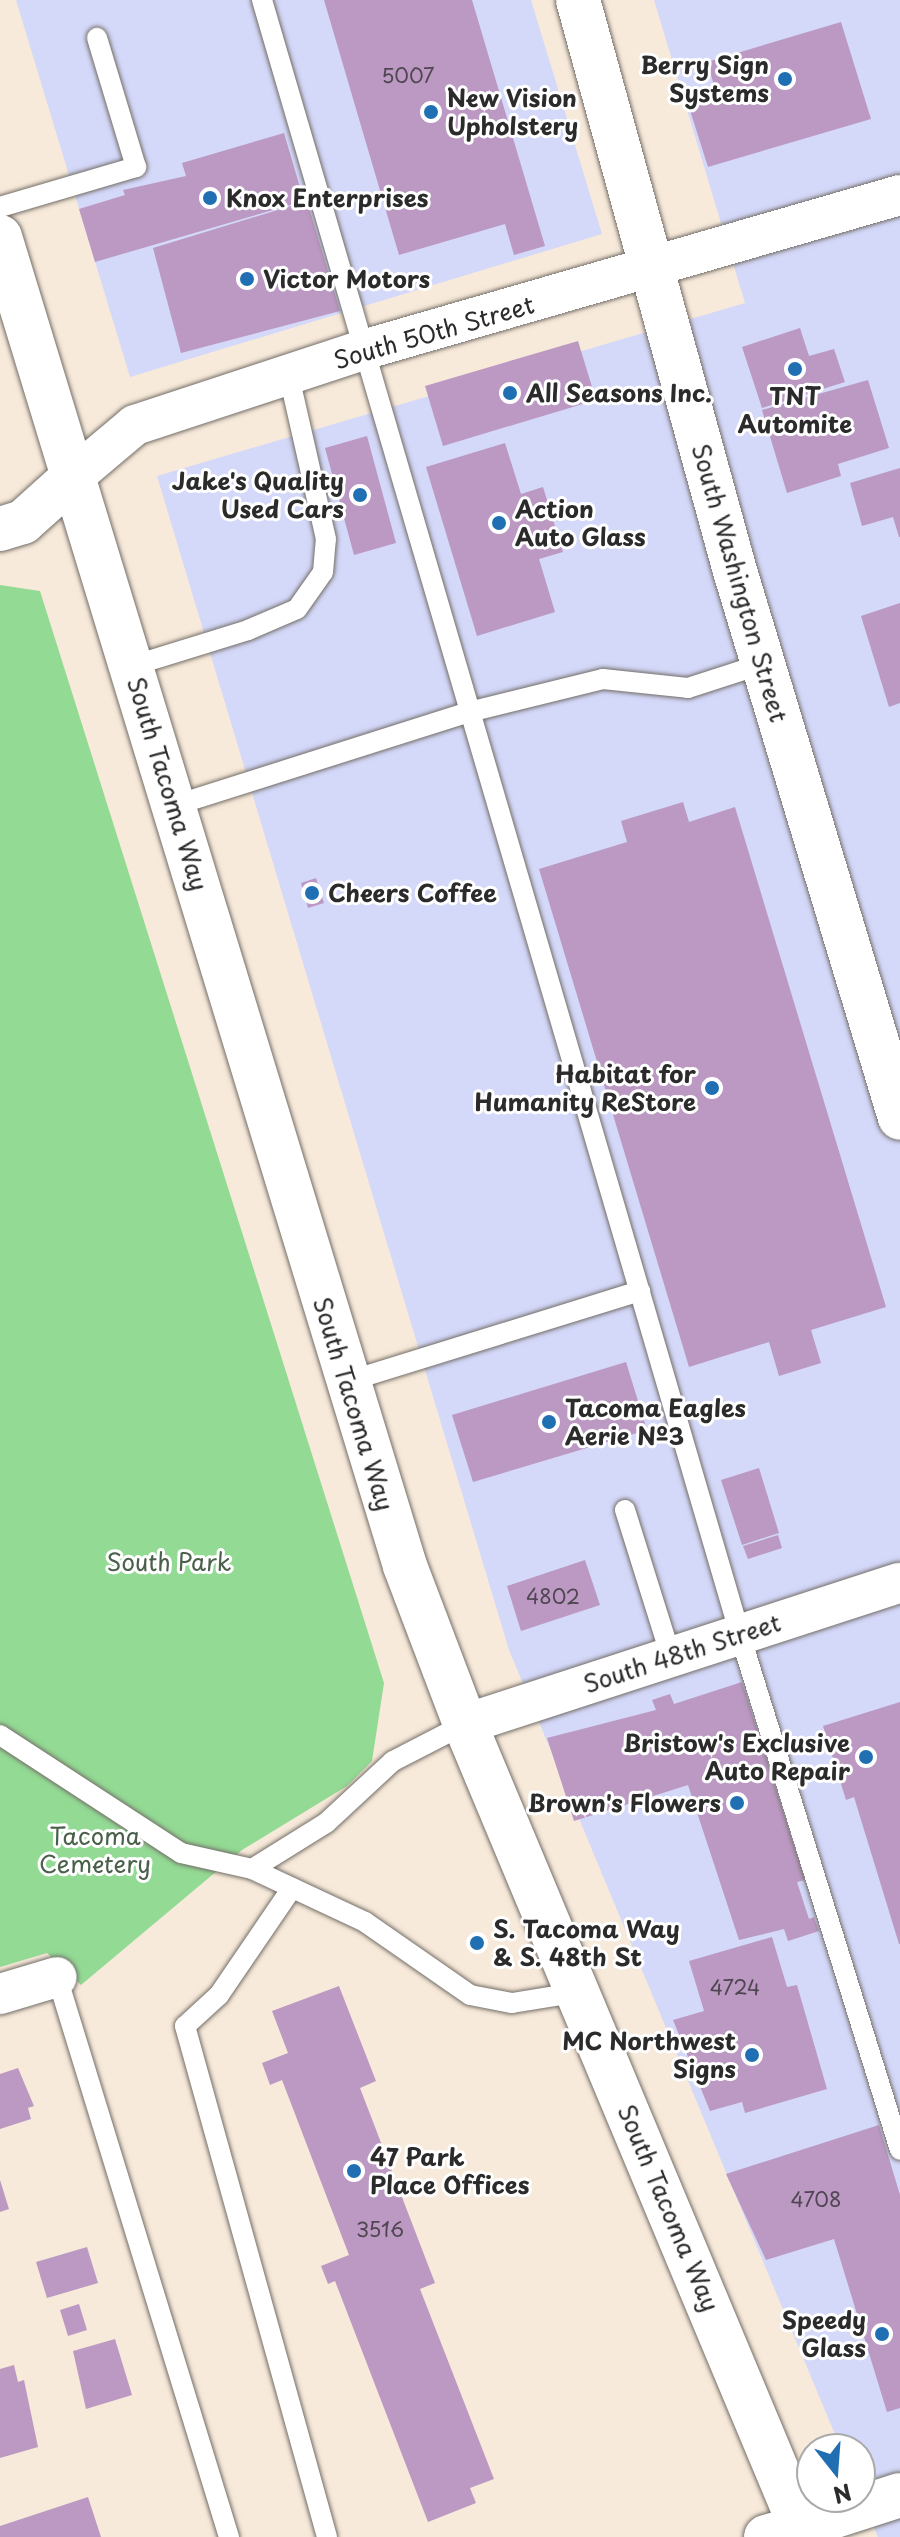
<!DOCTYPE html>
<html>
<head>
<meta charset="utf-8">
<style>
	body { margin:0 }
	#map { position:relative; width:900px; height:2537px; overflow:hidden; background:#f8eada; font-family:"Playpen Sans",sans-serif }
	div>[style] { position:absolute }
	[style*='--x'] { left:calc(var(--x)*1px); top:calc(var(--y)*1px); width:calc(var(--w)*1px); rotate:calc(var(--a)*1deg) }
	.built>* { inset:0; background:#d4d8f9 }
	.green>* { inset:0; background:#93da94 }
	.building>* { inset:0; background:#bb99c3 }
	.roads { filter:drop-shadow(0 0 2px #736e68) drop-shadow(0 0 2px #736e68) }
	.service>* { height:20px; margin:-10px; padding:0 10px; transform-origin:10px; border-radius:10px; background:#fff }
	.minor>* { height:40px; margin:-20px; padding:0 20px; transform-origin:20px; border-radius:20px; background:#fff }
	.tertiary>* { height:44px; margin:-22px; padding:0 22px; transform-origin:22px; border-radius:22px; background:#fff }
	.secondary>* { height:44px; margin:-22px; padding:0 22px; transform-origin:22px; border-radius:22px; background:#fff }
	.dots>* { width:22px; height:22px; translate:-50% -50%; box-sizing:border-box; border:4px solid #fff; border-radius:50% }
	span { translate:-50% -50%; white-space:nowrap; text-align:center; line-height:1.15; -webkit-text-stroke:6px #fff; paint-order:stroke }
	.number-label { font-size:20px; color:#4f4651 }
	.number-label span { -webkit-text-stroke-width:0 }
	.poi-label { font-size:24px; color:#2b2b2b; font-weight:700 }
	.right { translate:-100% -50%; text-align:right }
	.left { translate:0 -50%; text-align:left }
	.street-label { font-size:24px; color:#2b2b2b }
	.park-label { font-size:24px; color:#4a604a }
	.north { position:absolute; left:796px; top:2433px; width:80px; height:80px; box-sizing:border-box; background:#fff; border:2px solid #aaa; border-radius:50%; rotate:163deg; font-size:22px; font-weight:700; line-height:32px; text-align:center; color:#2b2b2b }
	.north::after { content:''; display:block; margin:auto; width:28px; height:36px; background:#1f6fb2; clip-path:polygon(50% 0,100% 100%,50% 72%,0 100%) }
</style>
</head>
<body>
<div id="map">
	<div class="built">
		<i style="clip-path:polygon(16px 0,531px 0,602px 234px,130px 377px)"></i>
		<i style="clip-path:polygon(654px 0,900px 0,900px 2537px,878px 2537px,860px 2495px,860px 2449px,841px 2449px,509px 1650px,157px 476px,745px 303px)"></i>
	</div>
	<div class="green">
		<i style="clip-path:polygon(0 585px,40px 591px,384px 1683px,372px 1761px,347px 1786px,242px 1850px,81px 1985px,47px 1953px,0 1967px)"></i>
	</div>
	<div class="building">
		<i style="clip-path:polygon(324px 0,472px 0,545px 246px,514px 255px,505px 224px,399px 255px)"></i>
		<i style="clip-path:polygon(841px 22px,871px 119px,708px 167px,688px 104px,717px 95px,707px 62px)"></i>
		<i style="clip-path:polygon(284px 133px,304px 201px,95px 262px,79px 209px,125px 195px,123px 190px,186px 176px,182px 163px)"></i>
		<i style="clip-path:polygon(307px 201px,340px 311px,181px 353px,153px 248px)"></i>
		<i style="clip-path:polygon(800px 328px,809px 356px,834px 349px,845px 382px,762px 408px,742px 347px)"></i>
		<i style="clip-path:polygon(578px 341px,596px 400px,443px 446px,425px 386px)"></i>
		<i style="clip-path:polygon(868px 380px,889px 448px,838px 464px,841px 476px,787px 493px,762px 410px)"></i>
		<i style="clip-path:polygon(367px 436px,396px 543px,354px 555px,325px 448px)"></i>
		<i style="clip-path:polygon(505px 443px,521px 494px,543px 487px,563px 552px,539px 559px,555px 612px,477px 636px,426px 467px)"></i>
		<i style="clip-path:polygon(900px 468px,900px 537px,899px 537px,893px 517px,862px 526px,850px 483px)"></i>
		<i style="clip-path:polygon(900px 603px,900px 703px,889px 707px,861px 616px)"></i>
		<i style="clip-path:polygon(683px 802px,689px 822px,735px 807px,886px 1307px,811px 1330px,821px 1363px,779px 1376px,769px 1342px,689px 1367px,539px 869px,627px 842px,621px 821px)"></i>
		<i style="clip-path:polygon(316px 878px,324px 903px,308px 908px,301px 883px)"></i>
		<i style="clip-path:polygon(626px 1362px,647px 1430px,473px 1482px,452px 1415px)"></i>
		<i style="clip-path:polygon(759px 1468px,779px 1533px,742px 1545px,721px 1480px)"></i>
		<i style="clip-path:polygon(778px 1535px,782px 1548px,748px 1559px,743px 1546px)"></i>
		<i style="clip-path:polygon(585px 1560px,600px 1605px,521px 1631px,507px 1586px)"></i>
		<i style="clip-path:polygon(742px 1682px,805px 1880px,797px 1882px,809px 1919px,814px 1917px,819px 1931px,788px 1941px,784px 1929px,739px 1940px,688px 1785px,574px 1821px,547px 1738px,656px 1710px,652px 1700px,670px 1694px,674px 1704px)"></i>
		<i style="clip-path:polygon(900px 1702px,900px 1944px,899px 1944px,854px 1797px,846px 1800px,823px 1726px)"></i>
		<i style="clip-path:polygon(772px 1937px,787px 1987px,797px 1985px,827px 2089px,745px 2113px,742px 2102px,710px 2111px,673px 2020px,704px 2011px,689px 1961px)"></i>
		<i style="clip-path:polygon(339px 1986px,376px 2081px,360px 2088px,435px 2283px,420px 2289px,494px 2479px,470px 2488px,476px 2503px,428px 2522px,335px 2281px,328px 2284px,321px 2266px,349px 2255px,282px 2080px,270px 2085px,262px 2063px,288px 2053px,272px 2011px)"></i>
		<i style="clip-path:polygon(18px 2068px,34px 2106px,28px 2108px,31px 2119px,0 2129px,0 2074px)"></i>
		<i style="clip-path:polygon(879px 2125px,900px 2195px,900px 2408px,887px 2412px,834px 2239px,766px 2260px,726px 2174px)"></i>
		<i style="clip-path:polygon(0 2180px,9px 2209px,0 2212px)"></i>
		<i style="clip-path:polygon(87px 2247px,98px 2283px,47px 2298px,36px 2262px)"></i>
		<i style="clip-path:polygon(79px 2304px,87px 2330px,68px 2336px,60px 2310px)"></i>
		<i style="clip-path:polygon(115px 2339px,132px 2395px,86px 2409px,73px 2351px)"></i>
		<i style="clip-path:polygon(14px 2365px,18px 2382px,24px 2380px,38px 2447px,0 2458px,0 2369px)"></i>
		<i style="clip-path:polygon(88px 2497px,101px 2537px,0 2537px,0 2526px)"></i>
	</div>
	<div class="roads">
		<div class="service">
			<i style="--x:262;--y:0;--w:1703;--a:73.7"></i>
			<i style="--x:740;--y:1635;--w:539;--a:72.74"></i>
			<i style="--x:0;--y:207;--w:142;--a:-16.4"></i>
			<i style="--x:136;--y:167;--w:135;--a:-106.8"></i>
			<i style="--x:132;--y:666;--w:121;--a:-17.2"></i>
			<i style="--x:248;--y:630;--w:53;--a:-23.2"></i>
			<i style="--x:297;--y:609;--w:45;--a:-54.9"></i>
			<i style="--x:323;--y:572;--w:33;--a:-85"></i>
			<i style="--x:326;--y:539;--w:167;--a:-102.8"></i>
			<i style="--x:176;--y:805;--w:307;--a:-17.6"></i>
			<i style="--x:469;--y:712;--w:138;--a:-13.8"></i>
			<i style="--x:603;--y:679;--w:85;--a:6"></i>
			<i style="--x:688;--y:688;--w:78;--a:-18"></i>
			<i style="--x:346;--y:1382;--w:308;--a:-17.2"></i>
			<i style="--x:625;--y:1510;--w:154;--a:72.6"></i>
			<i style="--x:465;--y:1724;--w:81;--a:152.8"></i>
			<i style="--x:393;--y:1761;--w:91;--a:137.2"></i>
			<i style="--x:326;--y:1823;--w:87;--a:148.1"></i>
			<i style="--x:252;--y:1869;--w:125;--a:25.1"></i>
			<i style="--x:365;--y:1922;--w:128;--a:34.8"></i>
			<i style="--x:470;--y:1995;--w:43;--a:10.8"></i>
			<i style="--x:512;--y:2003;--w:68;--a:-9.3"></i>
			<i style="--x:0;--y:1735;--w:216;--a:33.1"></i>
			<i style="--x:181;--y:1853;--w:73;--a:12.7"></i>
			<i style="--x:292;--y:1888;--w:130;--a:124.3"></i>
			<i style="--x:219;--y:1995;--w:46;--a:137.6"></i>
			<i style="--x:185;--y:2026;--w:530;--a:74.47"></i>
			<i style="--x:57;--y:1977;--w:586;--a:72.93"></i>
		</div>
		<div class="minor">
			<i style="--x:72;--y:478;--w:82;--a:-40.1"></i>
			<i style="--x:135;--y:425;--w:240;--a:-18.2"></i>
			<i style="--x:363;--y:350;--w:559;--a:-16.1"></i>
			<i style="--x:465;--y:1724;--w:457;--a:-18"></i>
			<i style="--x:0;--y:1994;--w:59;--a:-16.6"></i>
		</div>
		<div class="tertiary">
			<i style="--x:578;--y:0;--w:592;--a:74.63"></i>
			<i style="--x:735;--y:571;--w:571;--a:73.21"></i>
			<i style="--x:0;--y:529;--w:24;--a:-17"></i>
			<i style="--x:23;--y:522;--w:66;--a:-41.9"></i>
			<i style="--x:801;--y:2527;--w:104;--a:-17.9"></i>
		</div>
		<div class="secondary">
			<i style="--x:0;--y:237;--w:1389;--a:73.05"></i>
			<i style="--x:405;--y:1566;--w:169;--a:69.2"></i>
			<i style="--x:465;--y:1724;--w:881;--a:67.31"></i>
			<i style="--x:766;--y:2537;--w:36;--a:-16"></i>
		</div>
	</div>
	<div class="dots">
		<i style="left:785px;top:79px;background:#1f6fb2"></i>
		<i style="left:431px;top:112px;background:#1f6fb2"></i>
		<i style="left:210px;top:198px;background:#1f6fb2"></i>
		<i style="left:247px;top:279px;background:#1f6fb2"></i>
		<i style="left:795px;top:369px;background:#1f6fb2"></i>
		<i style="left:510px;top:393px;background:#1f6fb2"></i>
		<i style="left:360px;top:495px;background:#1f6fb2"></i>
		<i style="left:499px;top:523px;background:#1f6fb2"></i>
		<i style="left:312px;top:893px;background:#1f6fb2"></i>
		<i style="left:712px;top:1088px;background:#1f6fb2"></i>
		<i style="left:549px;top:1422px;background:#1f6fb2"></i>
		<i style="left:866px;top:1757px;background:#1f6fb2"></i>
		<i style="left:737px;top:1803px;background:#1f6fb2"></i>
		<i style="left:477px;top:1943px;background:#1f6fb2"></i>
		<i style="left:752px;top:2055px;background:#1f6fb2"></i>
		<i style="left:354px;top:2171px;background:#1f6fb2"></i>
		<i style="left:882px;top:2334px;background:#1f6fb2"></i>
	</div>
	<div class="number-label">
		<span style="left:408px;top:75px">5007</span>
		<span style="left:553px;top:1596px">4802</span>
		<span style="left:735px;top:1987px">4724</span>
		<span style="left:816px;top:2199px">4708</span>
		<span style="left:380px;top:2229px">3516</span>
	</div>
	<div class="poi-label">
		<span class="right" style="left:769px;top:79px">Berry Sign<br>Systems</span>
		<span class="left" style="left:447px;top:112px">New Vision<br>Upholstery</span>
		<span class="left" style="left:226px;top:198px">Knox Enterprises</span>
		<span class="left" style="left:263px;top:279px">Victor Motors</span>
		<span class="left" style="left:526px;top:393px">All Seasons Inc.</span>
		<span style="left:795px;top:410px">TNT<br>Automite</span>
		<span class="right" style="left:344px;top:495px">Jake's Quality<br>Used Cars</span>
		<span class="left" style="left:515px;top:523px">Action<br>Auto Glass</span>
		<span class="left" style="left:328px;top:893px">Cheers Coffee</span>
		<span class="right" style="left:696px;top:1088px">Habitat for<br>Humanity ReStore</span>
		<span class="left" style="left:565px;top:1422px">Tacoma Eagles<br>Aerie №3</span>
		<span class="right" style="left:850px;top:1757px">Bristow's Exclusive<br>Auto Repair</span>
		<span class="right" style="left:721px;top:1803px">Brown's Flowers</span>
		<span class="left" style="left:493px;top:1943px">S. Tacoma Way<br>&amp; S. 48th St</span>
		<span class="right" style="left:736px;top:2055px">MC Northwest<br>Signs</span>
		<span class="left" style="left:370px;top:2171px">47 Park<br>Place Offices</span>
		<span class="right" style="left:866px;top:2334px">Speedy<br>Glass</span>
	</div>
	<div class="street-label">
		<span style="left:434px;top:332px;rotate:-16deg">South 50th Street</span>
		<span style="left:740px;top:583px;rotate:74deg">South Washington Street</span>
		<span style="left:168px;top:784px;rotate:73deg">South Tacoma Way</span>
		<span style="left:354px;top:1404px;rotate:73deg">South Tacoma Way</span>
		<span style="left:682px;top:1653px;rotate:-18deg">South 48th Street</span>
		<span style="left:669px;top:2208px;rotate:67deg">South Tacoma Way</span>
	</div>
	<div class="park-label">
		<span style="left:169px;top:1562px">South Park</span>
		<span style="left:95px;top:1850px">Tacoma<br>Cemetery</span>
	</div>
	<div class="north">N</div>
</div>
</body>
</html>
